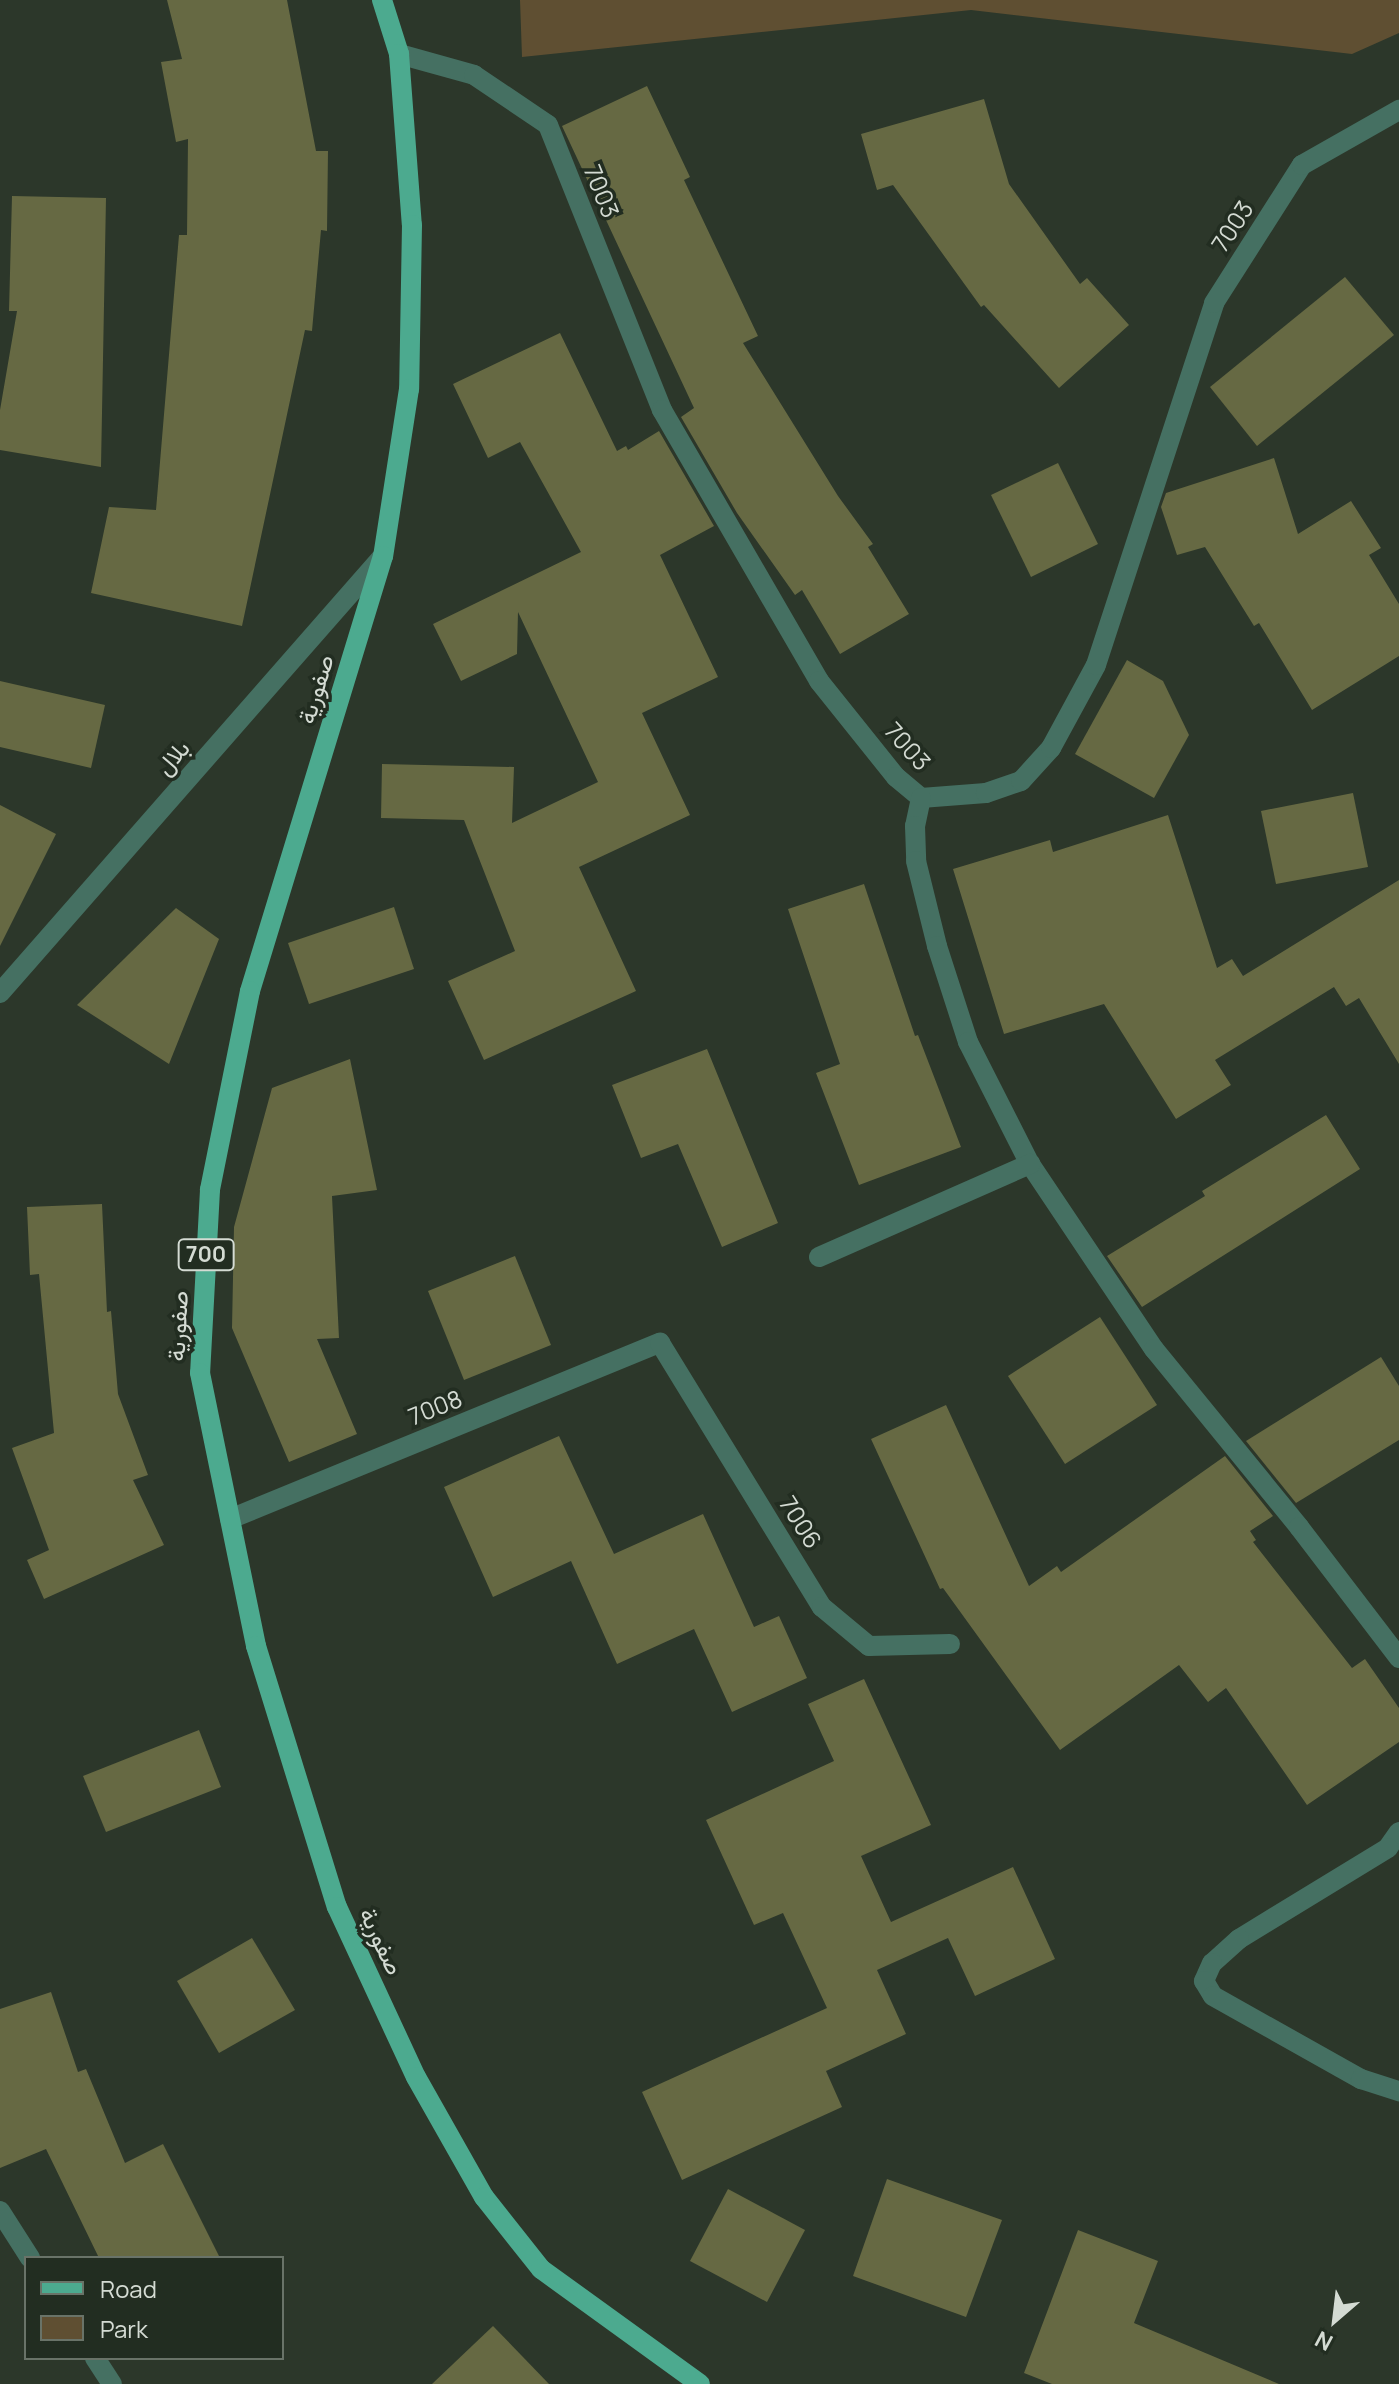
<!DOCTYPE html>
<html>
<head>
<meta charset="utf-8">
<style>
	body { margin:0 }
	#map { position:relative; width:1399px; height:2384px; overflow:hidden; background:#2c372a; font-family:Manrope,Vazirmatn,sans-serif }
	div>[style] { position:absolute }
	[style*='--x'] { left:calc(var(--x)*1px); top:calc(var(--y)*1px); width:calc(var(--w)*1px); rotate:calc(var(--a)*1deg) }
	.green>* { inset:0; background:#5f4f32 }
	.building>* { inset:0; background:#666943 }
	.minor>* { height:20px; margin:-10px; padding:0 10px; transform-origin:10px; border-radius:10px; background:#457062 }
	.major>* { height:20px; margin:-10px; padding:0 10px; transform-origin:10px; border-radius:10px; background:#4caa8f }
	span { translate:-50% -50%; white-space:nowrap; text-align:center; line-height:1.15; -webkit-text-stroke:7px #222d21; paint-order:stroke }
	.shield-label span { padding:2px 6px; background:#222d21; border:2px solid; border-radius:6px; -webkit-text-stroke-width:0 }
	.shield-label { font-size:22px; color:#d4dbd3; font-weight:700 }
	.street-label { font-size:24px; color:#d4dbd3 }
	.legend { position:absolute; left:24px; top:2256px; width:260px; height:104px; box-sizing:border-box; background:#222d21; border:2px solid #697368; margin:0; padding:10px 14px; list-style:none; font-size:24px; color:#d4dbd3 }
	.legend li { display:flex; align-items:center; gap:16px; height:40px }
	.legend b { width:40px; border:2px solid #697368 }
	.north { position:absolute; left:1295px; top:2280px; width:80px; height:80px; -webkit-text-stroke:6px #222d21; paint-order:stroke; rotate:208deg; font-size:22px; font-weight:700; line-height:32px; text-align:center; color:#d4dbd3 }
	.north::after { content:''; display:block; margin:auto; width:28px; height:36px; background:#d4dbd3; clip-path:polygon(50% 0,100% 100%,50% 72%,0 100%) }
</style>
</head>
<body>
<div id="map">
	<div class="green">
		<i style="clip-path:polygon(520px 0,1399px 0,1399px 33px,1352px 54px,971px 10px,522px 57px)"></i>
	</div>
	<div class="building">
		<i style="clip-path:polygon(167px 0,287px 0,316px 151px,328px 151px,327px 231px,321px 230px,312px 331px,305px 330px,242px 626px,91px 593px,109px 507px,156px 510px,179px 235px,187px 235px,188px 139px,176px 142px,161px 62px,182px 59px)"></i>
		<i style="clip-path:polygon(647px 86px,690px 177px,684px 180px,758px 336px,743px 343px,838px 496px,873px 544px,868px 547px,909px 614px,840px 654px,802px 590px,795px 595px,737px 513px,681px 417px,694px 408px,562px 126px)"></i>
		<i style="clip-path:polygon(984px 99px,1009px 184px,1080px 284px,1087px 278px,1129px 325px,1059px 388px,984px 305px,981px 307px,893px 185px,877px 190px,861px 134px)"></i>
		<i style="clip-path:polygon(12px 196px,106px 198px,101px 467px,0 450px,0 410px,17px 311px,9px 311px)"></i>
		<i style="clip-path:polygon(1345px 277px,1394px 335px,1257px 446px,1210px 387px)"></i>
		<i style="clip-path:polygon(560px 333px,617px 451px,626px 446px,628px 450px,659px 431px,714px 526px,660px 555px,718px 677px,642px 713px,690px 815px,579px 867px,636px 991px,484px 1060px,448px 981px,515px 951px,464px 820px,381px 818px,382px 764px,514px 767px,512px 823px,598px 782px,518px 612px,517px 654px,461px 681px,433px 624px,581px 552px,520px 442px,488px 458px,453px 384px)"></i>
		<i style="clip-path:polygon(1274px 458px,1298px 534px,1351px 501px,1381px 548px,1369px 555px,1399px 604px,1399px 656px,1312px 710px,1259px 623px,1254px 626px,1205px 547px,1177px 555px,1161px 507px,1166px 493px)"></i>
		<i style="clip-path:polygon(1058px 463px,1098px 544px,1031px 577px,991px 495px)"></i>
		<i style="clip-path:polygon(1127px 660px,1163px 681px,1189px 735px,1154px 798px,1075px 754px)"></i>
		<i style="clip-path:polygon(0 681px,105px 705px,91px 768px,0 747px)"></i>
		<i style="clip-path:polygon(1353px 793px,1368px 867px,1276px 884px,1261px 811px)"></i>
		<i style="clip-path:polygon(0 805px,56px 834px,0 946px)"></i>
		<i style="clip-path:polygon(1168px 815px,1217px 968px,1232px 959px,1243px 976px,1399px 880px,1399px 1064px,1359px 998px,1346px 1006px,1334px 987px,1215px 1060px,1231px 1085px,1176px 1119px,1104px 1004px,1004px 1034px,953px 869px,1050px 840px,1053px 852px)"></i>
		<i style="clip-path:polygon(864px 884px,915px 1036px,918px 1035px,961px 1147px,859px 1185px,816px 1073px,840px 1064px,788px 909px)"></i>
		<i style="clip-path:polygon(394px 907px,414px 969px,309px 1004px,288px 943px)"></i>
		<i style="clip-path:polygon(176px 908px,219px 939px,169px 1064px,77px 1005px)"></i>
		<i style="clip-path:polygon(707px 1049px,778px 1223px,722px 1247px,678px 1144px,641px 1158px,612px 1085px)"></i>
		<i style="clip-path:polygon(350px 1059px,377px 1190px,332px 1196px,339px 1338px,317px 1339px,357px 1434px,289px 1462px,232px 1328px,234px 1227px,272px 1088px)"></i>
		<i style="clip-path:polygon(1326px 1115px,1360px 1169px,1142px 1307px,1107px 1256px,1205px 1196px,1202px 1191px)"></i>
		<i style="clip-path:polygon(102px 1204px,107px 1312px,111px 1311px,118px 1394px,148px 1475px,133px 1480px,164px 1545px,44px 1599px,27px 1560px,49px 1550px,12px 1448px,54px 1433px,39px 1274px,30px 1275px,27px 1207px)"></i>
		<i style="clip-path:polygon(515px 1256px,551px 1345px,464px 1380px,428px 1291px)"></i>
		<i style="clip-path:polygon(1100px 1317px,1157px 1405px,1065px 1464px,1008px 1376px)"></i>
		<i style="clip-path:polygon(1381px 1357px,1399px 1386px,1399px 1440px,1296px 1503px,1246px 1441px)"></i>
		<i style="clip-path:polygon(946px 1405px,1029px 1586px,1057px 1566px,1061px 1572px,1225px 1456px,1273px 1516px,1250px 1531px,1256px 1540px,1253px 1542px,1352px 1668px,1365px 1659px,1399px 1708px,1399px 1742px,1307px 1805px,1226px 1688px,1208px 1702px,1179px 1665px,1060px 1750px,943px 1588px,940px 1589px,871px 1439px)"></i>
		<i style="clip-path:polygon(559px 1436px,614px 1554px,703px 1514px,754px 1627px,779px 1616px,807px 1678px,732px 1712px,694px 1629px,617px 1664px,571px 1561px,493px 1597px,444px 1487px)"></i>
		<i style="clip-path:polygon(864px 1679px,931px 1825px,861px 1856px,891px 1922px,1013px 1867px,1055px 1959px,975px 1996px,948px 1938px,877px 1970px,906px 2034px,826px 2071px,842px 2107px,682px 2180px,642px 2092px,827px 2008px,783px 1913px,754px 1925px,706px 1820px,834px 1761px,808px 1704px)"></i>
		<i style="clip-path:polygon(199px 1730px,221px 1787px,106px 1832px,83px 1776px)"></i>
		<i style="clip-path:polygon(252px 1938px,295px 2010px,219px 2053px,177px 1981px)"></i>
		<i style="clip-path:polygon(51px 1992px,78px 2072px,86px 2069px,125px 2163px,163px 2144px,220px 2258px,99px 2258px,46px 2149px,0 2168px,0 2009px)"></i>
		<i style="clip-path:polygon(887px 2179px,1002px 2220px,966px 2317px,853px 2276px)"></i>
		<i style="clip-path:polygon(728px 2189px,805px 2230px,767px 2302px,690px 2261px)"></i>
		<i style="clip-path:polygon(1078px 2230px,1158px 2261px,1134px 2323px,1279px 2384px,1052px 2384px,1024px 2373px)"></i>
		<i style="clip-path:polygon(493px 2326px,549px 2384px,432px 2384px)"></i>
	</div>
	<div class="minor">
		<i style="--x:399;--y:54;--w:78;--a:15.6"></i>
		<i style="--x:474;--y:75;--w:89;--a:34"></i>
		<i style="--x:548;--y:125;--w:307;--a:68.2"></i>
		<i style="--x:662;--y:410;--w:313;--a:59.9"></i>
		<i style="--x:819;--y:681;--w:123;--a:51.3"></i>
		<i style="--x:896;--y:777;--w:33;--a:40"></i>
		<i style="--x:921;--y:798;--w:65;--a:-4.4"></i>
		<i style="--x:986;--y:793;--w:37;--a:-19"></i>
		<i style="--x:1021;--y:781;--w:45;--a:-47.7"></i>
		<i style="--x:1051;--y:748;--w:94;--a:-61.5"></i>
		<i style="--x:1096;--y:665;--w:381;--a:-71.9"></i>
		<i style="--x:1214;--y:303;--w:164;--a:-57.5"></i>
		<i style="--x:1302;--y:165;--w:112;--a:-29.6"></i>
		<i style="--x:921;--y:798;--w:29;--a:102"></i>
		<i style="--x:915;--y:826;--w:35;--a:88"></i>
		<i style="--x:916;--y:861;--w:88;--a:76.1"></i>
		<i style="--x:937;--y:946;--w:101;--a:72.1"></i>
		<i style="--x:968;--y:1042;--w:137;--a:63.1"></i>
		<i style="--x:1030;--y:1164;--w:223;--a:56.2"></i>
		<i style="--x:1154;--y:1349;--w:230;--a:50.8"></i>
		<i style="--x:1299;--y:1527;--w:165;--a:52.6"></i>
		<i style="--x:0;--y:993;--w:581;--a:-48.77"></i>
		<i style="--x:819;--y:1257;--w:231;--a:-23.8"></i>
		<i style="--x:230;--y:1519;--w:465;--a:-22.3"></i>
		<i style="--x:660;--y:1343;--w:310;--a:58.5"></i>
		<i style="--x:822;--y:1607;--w:61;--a:39.7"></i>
		<i style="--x:869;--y:1646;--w:81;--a:-1.4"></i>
		<i style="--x:1399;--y:1832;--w:19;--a:125"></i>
		<i style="--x:1388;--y:1848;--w:175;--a:148.6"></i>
		<i style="--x:1239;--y:1939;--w:36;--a:138"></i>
		<i style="--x:1212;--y:1963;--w:20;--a:114"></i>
		<i style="--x:1204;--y:1981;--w:17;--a:59"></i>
		<i style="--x:1213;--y:1996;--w:170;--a:29.3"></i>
		<i style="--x:1361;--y:2079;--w:40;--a:18"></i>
		<i style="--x:0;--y:2211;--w:56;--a:57.4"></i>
		<i style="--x:95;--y:2358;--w:31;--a:57"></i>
	</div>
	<div class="major">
		<i style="--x:382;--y:0;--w:57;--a:72.5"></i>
		<i style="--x:399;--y:54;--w:171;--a:85.7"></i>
		<i style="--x:412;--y:225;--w:164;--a:91"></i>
		<i style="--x:409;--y:389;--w:169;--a:98.8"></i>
		<i style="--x:383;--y:556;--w:455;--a:107"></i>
		<i style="--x:250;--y:991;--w:203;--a:101.4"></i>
		<i style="--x:210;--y:1190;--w:183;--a:93.1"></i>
		<i style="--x:200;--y:1373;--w:279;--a:78.4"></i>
		<i style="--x:256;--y:1646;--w:273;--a:72.8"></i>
		<i style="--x:337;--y:1907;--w:187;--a:65.1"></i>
		<i style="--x:416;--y:2077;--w:138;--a:60.5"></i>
		<i style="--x:484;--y:2197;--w:92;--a:51.6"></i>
		<i style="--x:541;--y:2269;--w:196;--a:35.9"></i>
	</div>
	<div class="shield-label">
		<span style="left:206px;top:1255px">700</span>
	</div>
	<div class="street-label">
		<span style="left:602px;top:191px;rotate:68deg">7003</span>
		<span style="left:1232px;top:226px;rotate:-57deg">7003</span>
		<span style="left:315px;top:689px;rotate:-73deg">صفورية</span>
		<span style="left:908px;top:746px;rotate:48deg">7003</span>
		<span style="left:172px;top:757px;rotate:-49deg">بلال</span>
		<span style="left:177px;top:1326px;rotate:-87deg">صفورية</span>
		<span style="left:435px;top:1407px;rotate:-22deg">7008</span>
		<span style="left:801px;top:1522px;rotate:58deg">7006</span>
		<span style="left:382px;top:1941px;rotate:65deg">صفورية</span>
	</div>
	<ul class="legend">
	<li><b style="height:10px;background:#4caa8f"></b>Road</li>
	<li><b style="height:22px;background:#5f4f32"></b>Park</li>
	</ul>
	<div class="north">N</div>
</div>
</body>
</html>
